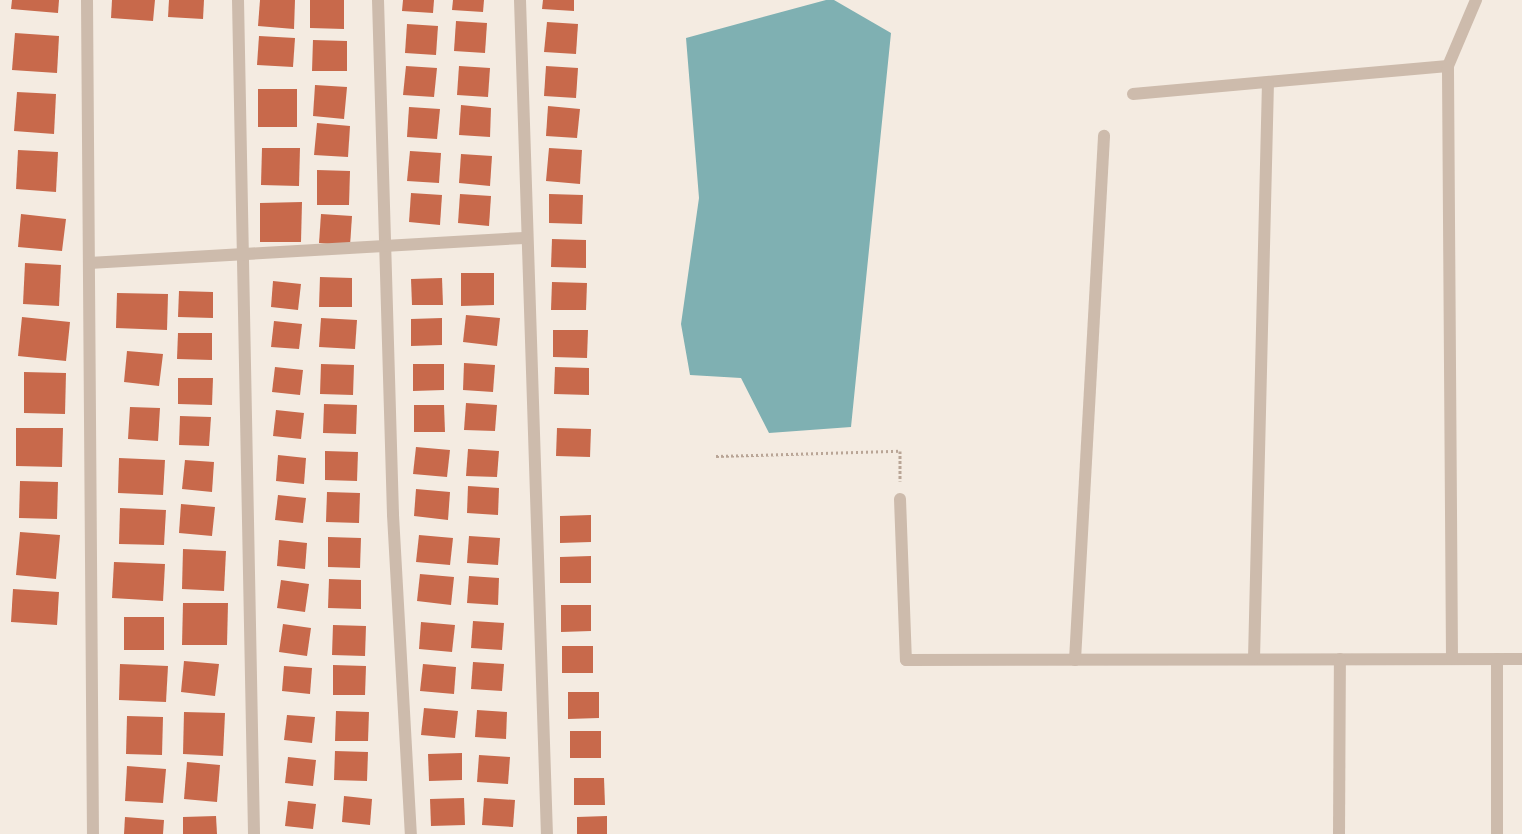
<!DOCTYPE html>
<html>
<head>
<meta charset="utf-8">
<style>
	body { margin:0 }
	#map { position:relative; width:1522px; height:834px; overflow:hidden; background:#f4ebe1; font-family:"IBM Plex Sans",sans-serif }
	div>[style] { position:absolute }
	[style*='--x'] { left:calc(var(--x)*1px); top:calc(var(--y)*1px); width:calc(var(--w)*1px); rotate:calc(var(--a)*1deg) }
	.water>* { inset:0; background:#7fb0b2 }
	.building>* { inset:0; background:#c8694b }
	.path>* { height:3px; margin-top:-1.5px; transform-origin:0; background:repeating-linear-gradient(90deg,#b9a596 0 2.5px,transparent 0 5px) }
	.minor>* { height:12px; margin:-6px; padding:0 6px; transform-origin:6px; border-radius:6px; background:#cdbbac }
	span { translate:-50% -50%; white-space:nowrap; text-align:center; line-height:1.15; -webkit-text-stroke:4.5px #fbf5ee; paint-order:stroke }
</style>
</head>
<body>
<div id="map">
	<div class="water">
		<i style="clip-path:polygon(826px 0,834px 0,891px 33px,851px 427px,769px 433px,741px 378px,690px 375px,681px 324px,699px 198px,686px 38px)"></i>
	</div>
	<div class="building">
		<i style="clip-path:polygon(12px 0,59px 0,58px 13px,11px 9px)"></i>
		<i style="clip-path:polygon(112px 0,155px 0,153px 21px,111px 18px)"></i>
		<i style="clip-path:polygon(169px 0,204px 0,203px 19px,168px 17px)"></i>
		<i style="clip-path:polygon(260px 0,295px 0,294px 29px,258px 26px)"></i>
		<i style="clip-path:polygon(310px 0,344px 0,344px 29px,310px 28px)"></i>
		<i style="clip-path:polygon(403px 0,434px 0,433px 13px,402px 11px)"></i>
		<i style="clip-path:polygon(453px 0,484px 0,483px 12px,452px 10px)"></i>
		<i style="clip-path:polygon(543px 0,574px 0,574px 11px,542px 9px)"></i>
		<i style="clip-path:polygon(456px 21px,487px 23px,485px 53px,454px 51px)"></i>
		<i style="clip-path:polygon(547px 22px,578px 24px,576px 54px,544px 52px)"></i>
		<i style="clip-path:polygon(407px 24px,438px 26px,436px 55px,405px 53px)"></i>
		<i style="clip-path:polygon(15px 33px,59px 36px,57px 73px,12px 70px)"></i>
		<i style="clip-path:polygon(259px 36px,295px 38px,293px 67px,257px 65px)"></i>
		<i style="clip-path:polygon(313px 40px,347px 41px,347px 71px,312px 71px)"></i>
		<i style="clip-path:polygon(406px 66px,437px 68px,434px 97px,403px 95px)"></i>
		<i style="clip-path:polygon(459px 66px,490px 68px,488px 97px,457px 95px)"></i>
		<i style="clip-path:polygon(546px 66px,578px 68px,576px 98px,544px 96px)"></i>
		<i style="clip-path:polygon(315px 85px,347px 87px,344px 119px,313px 116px)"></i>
		<i style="clip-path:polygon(258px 89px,297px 89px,297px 127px,258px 127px)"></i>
		<i style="clip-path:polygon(17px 92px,56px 94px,54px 134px,14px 131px)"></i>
		<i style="clip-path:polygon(461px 105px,491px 108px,490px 137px,459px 135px)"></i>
		<i style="clip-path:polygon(548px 106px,580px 109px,577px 138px,546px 136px)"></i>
		<i style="clip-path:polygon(409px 107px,440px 109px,437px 139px,407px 137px)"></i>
		<i style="clip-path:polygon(317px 123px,350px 126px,348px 157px,314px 155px)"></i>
		<i style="clip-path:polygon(262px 148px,300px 148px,299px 186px,261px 185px)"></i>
		<i style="clip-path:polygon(549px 148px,582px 150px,580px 184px,546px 181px)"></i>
		<i style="clip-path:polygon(18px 150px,58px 152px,56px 192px,16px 189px)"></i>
		<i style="clip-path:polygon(410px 151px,441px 153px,439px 183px,407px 181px)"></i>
		<i style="clip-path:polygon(461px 154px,492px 156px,490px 186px,459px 183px)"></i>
		<i style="clip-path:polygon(317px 170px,350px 171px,349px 205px,317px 205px)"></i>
		<i style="clip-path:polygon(411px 193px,442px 195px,440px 225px,409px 222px)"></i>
		<i style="clip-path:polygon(460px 194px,491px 196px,489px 226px,458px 223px)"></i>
		<i style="clip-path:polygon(549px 194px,583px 195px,582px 224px,549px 223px)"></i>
		<i style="clip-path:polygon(302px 202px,301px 242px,260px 242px,260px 203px)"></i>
		<i style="clip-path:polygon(21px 214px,66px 219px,62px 251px,18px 247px)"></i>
		<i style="clip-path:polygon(321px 214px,352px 216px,350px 246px,319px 243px)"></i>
		<i style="clip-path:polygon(552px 239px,586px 240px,586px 268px,551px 267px)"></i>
		<i style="clip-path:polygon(25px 263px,61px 265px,59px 306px,23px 304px)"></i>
		<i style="clip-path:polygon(461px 273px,494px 273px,494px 305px,461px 306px)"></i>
		<i style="clip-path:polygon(320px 277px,352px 278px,352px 307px,319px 307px)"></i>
		<i style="clip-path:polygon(442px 278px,443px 305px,412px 305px,411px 279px)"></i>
		<i style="clip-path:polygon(273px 281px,301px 284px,298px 310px,271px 307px)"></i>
		<i style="clip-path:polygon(552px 282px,587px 283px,586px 310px,551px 310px)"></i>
		<i style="clip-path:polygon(179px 291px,213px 292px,213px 318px,178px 317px)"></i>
		<i style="clip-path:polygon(117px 293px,168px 294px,167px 330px,116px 328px)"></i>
		<i style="clip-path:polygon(466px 315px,500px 318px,497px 346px,463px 342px)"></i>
		<i style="clip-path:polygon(22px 317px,70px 322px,66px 361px,18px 356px)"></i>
		<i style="clip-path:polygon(321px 318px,357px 320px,355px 349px,319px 347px)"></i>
		<i style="clip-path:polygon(442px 318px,442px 345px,411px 346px,411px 319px)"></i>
		<i style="clip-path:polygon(274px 321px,302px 324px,299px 349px,271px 347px)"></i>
		<i style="clip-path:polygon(553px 330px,588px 330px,587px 358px,553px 357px)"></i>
		<i style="clip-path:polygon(178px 333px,212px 333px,212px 360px,177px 359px)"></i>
		<i style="clip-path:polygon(127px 351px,163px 354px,159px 386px,124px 382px)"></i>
		<i style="clip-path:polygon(464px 363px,495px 365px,493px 392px,463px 390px)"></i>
		<i style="clip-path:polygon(321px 364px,354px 365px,353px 395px,320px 394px)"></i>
		<i style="clip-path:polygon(413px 364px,444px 364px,444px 390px,413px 391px)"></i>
		<i style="clip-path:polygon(275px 367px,303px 370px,300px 395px,272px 392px)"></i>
		<i style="clip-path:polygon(555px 367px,589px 368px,589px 395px,554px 394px)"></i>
		<i style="clip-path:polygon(24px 372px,66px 373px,65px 414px,24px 413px)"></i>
		<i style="clip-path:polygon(178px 378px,213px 378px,212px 405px,178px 404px)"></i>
		<i style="clip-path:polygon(466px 403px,497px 405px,495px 431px,464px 430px)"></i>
		<i style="clip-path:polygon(324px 404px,357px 405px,356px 434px,323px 433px)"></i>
		<i style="clip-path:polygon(414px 405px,444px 405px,445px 432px,414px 432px)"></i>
		<i style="clip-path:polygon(130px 407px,160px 408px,158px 441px,128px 439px)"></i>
		<i style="clip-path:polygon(276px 410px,304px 413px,301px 439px,273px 436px)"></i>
		<i style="clip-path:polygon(180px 416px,211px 417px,209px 446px,179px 445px)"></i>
		<i style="clip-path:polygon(16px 428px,63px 428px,62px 467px,16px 466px)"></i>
		<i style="clip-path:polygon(557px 428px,591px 429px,590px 457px,556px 456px)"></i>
		<i style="clip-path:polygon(416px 447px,450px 450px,447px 477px,413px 474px)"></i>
		<i style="clip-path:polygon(468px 449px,499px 451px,497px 477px,466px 476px)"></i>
		<i style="clip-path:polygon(325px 451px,358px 452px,357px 481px,325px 480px)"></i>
		<i style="clip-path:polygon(278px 455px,306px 458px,304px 484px,276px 481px)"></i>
		<i style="clip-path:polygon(119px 458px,165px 460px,163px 495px,118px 493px)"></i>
		<i style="clip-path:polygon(185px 460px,214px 462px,212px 492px,182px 489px)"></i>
		<i style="clip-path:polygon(20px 481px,58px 482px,57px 519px,19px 518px)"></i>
		<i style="clip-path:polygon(468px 486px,499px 488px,498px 515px,467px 513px)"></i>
		<i style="clip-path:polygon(416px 489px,450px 492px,448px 520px,414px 516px)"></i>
		<i style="clip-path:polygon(327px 492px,360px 493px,359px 523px,326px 522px)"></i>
		<i style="clip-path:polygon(278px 495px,306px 498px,303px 523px,275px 520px)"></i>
		<i style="clip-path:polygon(181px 504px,215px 507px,212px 536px,179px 533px)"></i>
		<i style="clip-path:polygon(120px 508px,166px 510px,164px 545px,119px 544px)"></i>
		<i style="clip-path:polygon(591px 515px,591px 542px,560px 543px,560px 516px)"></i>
		<i style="clip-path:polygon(20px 532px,60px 535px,56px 579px,16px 575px)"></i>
		<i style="clip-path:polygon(419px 535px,453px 538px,450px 565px,416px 562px)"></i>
		<i style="clip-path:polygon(469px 536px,500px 538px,498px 565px,467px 563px)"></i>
		<i style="clip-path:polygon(328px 537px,361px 538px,360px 568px,328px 567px)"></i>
		<i style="clip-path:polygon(279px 540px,307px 543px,305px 569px,277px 566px)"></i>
		<i style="clip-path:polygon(183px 549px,226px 551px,224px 591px,182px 589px)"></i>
		<i style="clip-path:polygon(591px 556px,591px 583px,560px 583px,560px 557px)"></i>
		<i style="clip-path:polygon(114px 562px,165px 564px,163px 601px,112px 598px)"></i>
		<i style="clip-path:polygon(420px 574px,454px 577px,451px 605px,417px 601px)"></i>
		<i style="clip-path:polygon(469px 576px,499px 578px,498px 605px,467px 603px)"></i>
		<i style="clip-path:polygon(329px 579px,361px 580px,361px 609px,328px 608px)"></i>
		<i style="clip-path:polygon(281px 580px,309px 584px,305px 612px,277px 608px)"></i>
		<i style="clip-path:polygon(13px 589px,59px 592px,57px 625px,11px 622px)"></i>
		<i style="clip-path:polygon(183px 603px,228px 603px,227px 645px,182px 645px)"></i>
		<i style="clip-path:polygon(561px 605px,591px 605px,591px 631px,561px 632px)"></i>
		<i style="clip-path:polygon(124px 617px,164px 617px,164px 650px,124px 650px)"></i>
		<i style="clip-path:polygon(473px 621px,504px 623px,502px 650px,471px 648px)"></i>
		<i style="clip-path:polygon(421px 622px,455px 625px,452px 652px,419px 649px)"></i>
		<i style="clip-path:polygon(283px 624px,311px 628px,307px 656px,279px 652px)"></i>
		<i style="clip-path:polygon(333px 625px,366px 626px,365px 656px,332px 655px)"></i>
		<i style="clip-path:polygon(562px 646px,593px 646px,593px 673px,562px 673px)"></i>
		<i style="clip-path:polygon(184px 661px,219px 664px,215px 696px,181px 692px)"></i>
		<i style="clip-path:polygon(473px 662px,504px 664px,502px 691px,471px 689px)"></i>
		<i style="clip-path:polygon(120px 664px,168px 666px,166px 702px,119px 700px)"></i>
		<i style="clip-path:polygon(423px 664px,456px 667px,454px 694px,420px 691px)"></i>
		<i style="clip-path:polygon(333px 665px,366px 666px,365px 695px,333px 695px)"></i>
		<i style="clip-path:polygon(284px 666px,312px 668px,310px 694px,282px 691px)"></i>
		<i style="clip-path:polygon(568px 692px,599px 692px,599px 718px,568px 719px)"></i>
		<i style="clip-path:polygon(424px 708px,458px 711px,455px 738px,421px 735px)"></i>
		<i style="clip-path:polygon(477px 710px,507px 712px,506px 739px,475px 737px)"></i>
		<i style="clip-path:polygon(336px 711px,369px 712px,368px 741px,335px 741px)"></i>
		<i style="clip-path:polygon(184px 712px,225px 713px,223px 756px,183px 754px)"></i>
		<i style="clip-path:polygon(287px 715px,315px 717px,312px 743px,284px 740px)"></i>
		<i style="clip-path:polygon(127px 716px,163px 717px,162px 755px,126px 754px)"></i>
		<i style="clip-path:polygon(570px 731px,601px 731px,601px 758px,570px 758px)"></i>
		<i style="clip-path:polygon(335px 751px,368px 752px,367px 781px,334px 780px)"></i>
		<i style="clip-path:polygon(462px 753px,462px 780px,429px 781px,428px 754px)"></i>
		<i style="clip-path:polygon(479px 755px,510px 757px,508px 784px,477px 782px)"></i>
		<i style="clip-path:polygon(288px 757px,316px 760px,313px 786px,285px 783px)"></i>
		<i style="clip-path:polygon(187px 762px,220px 765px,217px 802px,184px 799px)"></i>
		<i style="clip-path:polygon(127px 766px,166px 769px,163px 803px,125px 801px)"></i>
		<i style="clip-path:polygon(574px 778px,604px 778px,605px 805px,574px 805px)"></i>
		<i style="clip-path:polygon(344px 796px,372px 799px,370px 825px,342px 822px)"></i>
		<i style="clip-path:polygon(464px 798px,465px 825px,431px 826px,430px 799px)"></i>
		<i style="clip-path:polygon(484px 798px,515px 800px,513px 827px,482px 825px)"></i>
		<i style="clip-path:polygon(288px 801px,316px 804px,313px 829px,285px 826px)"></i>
		<i style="clip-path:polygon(216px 816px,217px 834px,183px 834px,183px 817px)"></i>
		<i style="clip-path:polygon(607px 816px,607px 834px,577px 834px,577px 817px)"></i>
		<i style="clip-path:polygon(125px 817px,164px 820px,163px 834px,124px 834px)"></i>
	</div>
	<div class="path">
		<i style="--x:716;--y:456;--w:184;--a:-1.6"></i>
		<i style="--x:900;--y:451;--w:30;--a:90"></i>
	</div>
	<div class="minor">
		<i style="--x:87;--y:0;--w:834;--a:89.59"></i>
		<i style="--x:238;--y:0;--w:834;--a:88.9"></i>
		<i style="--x:378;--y:0;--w:515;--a:88.33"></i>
		<i style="--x:393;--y:515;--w:320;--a:86.8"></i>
		<i style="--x:520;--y:0;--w:834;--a:88.15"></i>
		<i style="--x:1133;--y:94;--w:316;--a:-5.1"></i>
		<i style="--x:89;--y:263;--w:436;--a:-3.3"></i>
		<i style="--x:900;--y:499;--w:161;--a:87.9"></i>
		<i style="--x:906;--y:660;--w:616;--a:-0.09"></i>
		<i style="--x:1254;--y:659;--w:577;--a:-88.61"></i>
		<i style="--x:1452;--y:659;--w:593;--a:-90.39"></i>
		<i style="--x:1448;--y:66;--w:72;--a:-67"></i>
		<i style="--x:1075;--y:660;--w:525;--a:-86.83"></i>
		<i style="--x:1339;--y:834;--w:175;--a:-89.7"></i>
		<i style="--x:1497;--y:834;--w:175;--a:-90"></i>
	</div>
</div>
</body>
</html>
